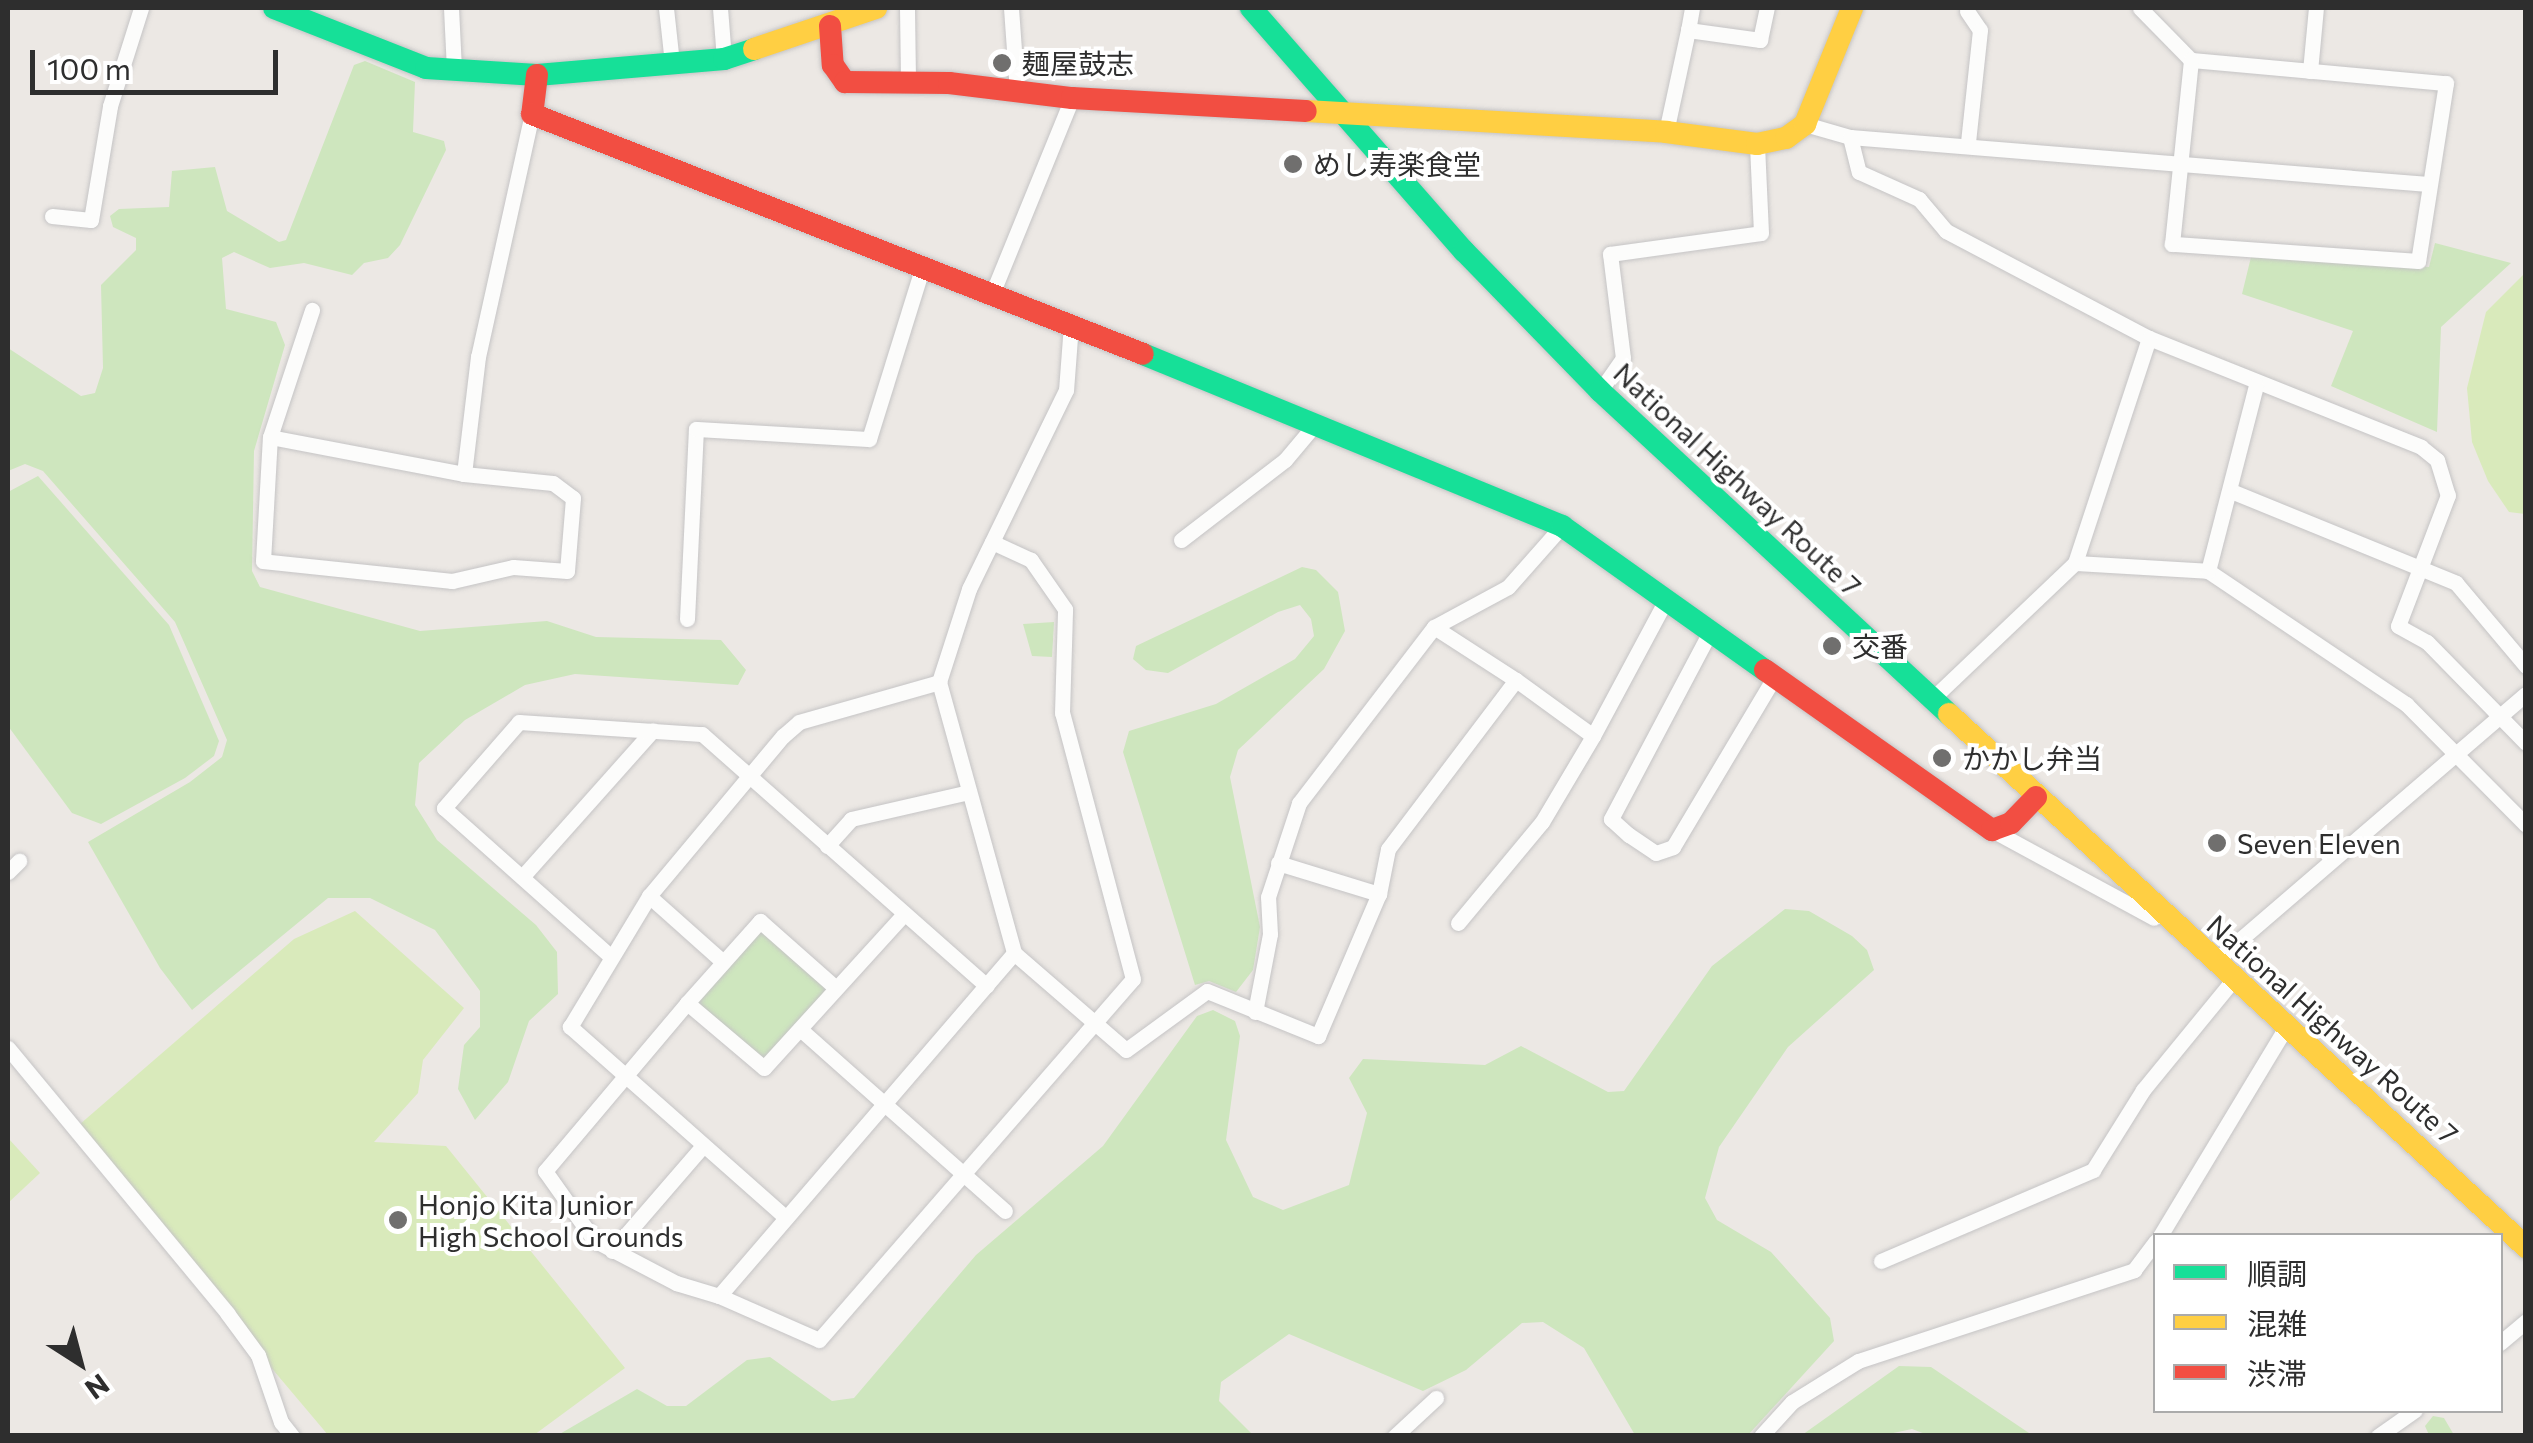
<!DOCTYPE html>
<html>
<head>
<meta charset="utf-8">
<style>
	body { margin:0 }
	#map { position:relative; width:2533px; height:1443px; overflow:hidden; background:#ece8e4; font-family:Commissioner,"Noto Sans JP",sans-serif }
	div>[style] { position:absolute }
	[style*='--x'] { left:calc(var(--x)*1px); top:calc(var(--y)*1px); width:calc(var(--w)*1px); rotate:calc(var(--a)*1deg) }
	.green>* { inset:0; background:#cee6be }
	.pitch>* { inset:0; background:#d9eabb }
	.roads { filter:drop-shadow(0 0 2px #c5c4c5) drop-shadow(0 0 2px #c5c4c5) }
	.street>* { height:15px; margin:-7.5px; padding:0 7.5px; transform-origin:7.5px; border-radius:7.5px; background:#fcfcfb }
	.fast>* { height:22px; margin:-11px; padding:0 11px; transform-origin:11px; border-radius:11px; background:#16e098 }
	.slow>* { height:22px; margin:-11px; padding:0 11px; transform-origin:11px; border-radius:11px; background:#ffcf43 }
	.jam>* { height:22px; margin:-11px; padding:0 11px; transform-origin:11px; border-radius:11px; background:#f24e42 }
	.dots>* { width:28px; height:28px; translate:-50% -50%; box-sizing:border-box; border:5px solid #fff; border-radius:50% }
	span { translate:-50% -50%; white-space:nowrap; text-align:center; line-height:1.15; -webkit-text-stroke:8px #fff; paint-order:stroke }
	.poi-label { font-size:28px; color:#2e2e2e }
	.left { translate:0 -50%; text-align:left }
	.street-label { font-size:28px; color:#2e2e2e }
	.frame { position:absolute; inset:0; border:10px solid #2e2e2e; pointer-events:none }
	.legend { position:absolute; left:2153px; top:1233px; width:350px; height:180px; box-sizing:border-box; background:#fff; border:2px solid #ababab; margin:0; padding:12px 18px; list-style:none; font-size:30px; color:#2e2e2e }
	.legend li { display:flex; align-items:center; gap:20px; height:50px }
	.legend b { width:50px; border:2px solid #ababab }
	.north { position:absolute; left:30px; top:1313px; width:100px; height:100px; -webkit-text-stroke:8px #fff; paint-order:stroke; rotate:144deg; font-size:28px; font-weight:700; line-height:40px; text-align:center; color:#2e2e2e }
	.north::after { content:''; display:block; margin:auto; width:35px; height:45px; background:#2e2e2e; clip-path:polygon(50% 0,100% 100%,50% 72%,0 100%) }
	.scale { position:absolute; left:30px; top:50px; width:248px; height:45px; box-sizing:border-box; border:5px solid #2e2e2e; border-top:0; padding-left:12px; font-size:30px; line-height:35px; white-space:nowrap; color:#2e2e2e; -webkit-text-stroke:8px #fff; paint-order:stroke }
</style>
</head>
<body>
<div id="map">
	<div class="green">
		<i style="clip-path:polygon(365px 61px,415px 82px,413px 132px,444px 141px,446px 150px,400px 245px,388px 258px,364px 263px,352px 275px,304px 263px,270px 268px,234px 252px,222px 258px,226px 309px,276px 322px,285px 345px,254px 451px,252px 571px,260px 587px,420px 631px,547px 621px,596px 637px,721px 640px,746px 670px,738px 685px,575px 674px,525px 685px,465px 720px,419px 763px,415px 805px,437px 840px,536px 925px,557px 952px,558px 994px,529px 1021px,508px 1082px,475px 1120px,458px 1089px,464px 1045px,480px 1027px,480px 991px,435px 930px,370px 898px,328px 898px,192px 1010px,160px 968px,88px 842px,190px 782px,222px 757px,227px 740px,175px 622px,43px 471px,25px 464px,8px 471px,8px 348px,81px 396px,95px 393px,103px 368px,101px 285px,136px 250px,136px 238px,113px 227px,110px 216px,119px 209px,169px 207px,172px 171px,215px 167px,227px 211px,279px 242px,286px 240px,354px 65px)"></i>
		<i style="clip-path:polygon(2435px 243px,2511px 263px,2441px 327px,2437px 432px,2331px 386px,2353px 331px,2242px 294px,2251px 257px,2429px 267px)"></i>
		<i style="clip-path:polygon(38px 476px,169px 625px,219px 741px,214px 756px,185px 778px,101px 824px,72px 813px,8px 726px,8px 492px)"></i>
		<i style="clip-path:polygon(1302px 567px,1316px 570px,1338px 592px,1345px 631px,1324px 669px,1238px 750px,1230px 777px,1260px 927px,1253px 970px,1236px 992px,1209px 981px,1195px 985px,1123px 752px,1129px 731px,1216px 704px,1295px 659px,1314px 636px,1311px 619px,1300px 605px,1278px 612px,1168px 673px,1146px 670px,1133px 659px,1136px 646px)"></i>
		<i style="clip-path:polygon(1054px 622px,1052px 657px,1032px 656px,1023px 624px)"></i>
		<i style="clip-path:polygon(1785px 909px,1809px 911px,1852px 936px,1867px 950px,1874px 970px,1788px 1047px,1719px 1147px,1705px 1198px,1717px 1220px,1771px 1252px,1830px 1318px,1834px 1341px,1748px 1435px,1635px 1435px,1584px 1348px,1543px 1322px,1522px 1323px,1466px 1370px,1423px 1391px,1289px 1334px,1221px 1382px,1219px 1401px,1253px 1435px,558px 1435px,637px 1389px,667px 1406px,686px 1406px,747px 1360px,770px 1357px,832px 1401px,854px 1398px,976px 1255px,1103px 1146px,1197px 1016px,1213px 1010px,1235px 1021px,1240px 1036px,1226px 1140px,1253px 1197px,1283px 1210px,1349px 1185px,1367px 1113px,1349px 1078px,1363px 1059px,1485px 1065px,1521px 1046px,1608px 1092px,1624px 1091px,1712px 966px)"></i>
		<i style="clip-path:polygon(760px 921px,836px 988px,764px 1068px,687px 1003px)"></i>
		<i style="clip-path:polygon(1899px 1366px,1931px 1367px,2032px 1435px,1928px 1435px,1912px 1429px,1884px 1435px,1802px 1435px)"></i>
		<i style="clip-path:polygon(2433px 1416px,2444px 1418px,2454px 1435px,2429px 1435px,2425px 1426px)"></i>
	</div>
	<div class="pitch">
		<i style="clip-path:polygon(2525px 273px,2525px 514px,2509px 512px,2488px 481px,2472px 442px,2467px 388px,2486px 312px)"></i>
		<i style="clip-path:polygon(355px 911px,464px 1008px,423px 1060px,418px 1093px,374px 1142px,446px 1146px,625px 1368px,534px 1435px,328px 1435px,72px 1131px,294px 939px)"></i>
		<i style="clip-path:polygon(8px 1138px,40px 1173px,8px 1203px)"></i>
	</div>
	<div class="roads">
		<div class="street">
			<i style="--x:451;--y:8;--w:62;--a:87.2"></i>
			<i style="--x:666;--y:8;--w:55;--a:83.8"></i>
			<i style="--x:720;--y:8;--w:51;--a:85.5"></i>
			<i style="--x:907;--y:8;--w:75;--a:89.2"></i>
			<i style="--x:1011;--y:8;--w:83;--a:85.9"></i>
			<i style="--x:1692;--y:8;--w:22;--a:100"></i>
			<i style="--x:1688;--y:30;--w:73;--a:7.9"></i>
			<i style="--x:1760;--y:40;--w:33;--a:-78"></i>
			<i style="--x:2140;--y:8;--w:73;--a:45.6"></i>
			<i style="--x:2191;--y:60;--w:256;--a:5.2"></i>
			<i style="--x:2446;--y:83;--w:180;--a:98.9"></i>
			<i style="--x:2418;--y:261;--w:247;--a:-176"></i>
			<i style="--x:2172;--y:244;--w:185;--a:-84.1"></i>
			<i style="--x:1967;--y:11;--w:23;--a:56"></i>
			<i style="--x:1980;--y:30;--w:114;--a:96.1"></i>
			<i style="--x:2310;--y:71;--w:63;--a:-84.6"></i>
			<i style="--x:1805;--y:124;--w:47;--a:16.1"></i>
			<i style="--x:1850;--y:137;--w:580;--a:4.65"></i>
			<i style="--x:1666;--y:132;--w:104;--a:-77.8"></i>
			<i style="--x:1850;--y:137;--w:36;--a:76"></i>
			<i style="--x:1859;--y:172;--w:66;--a:24.2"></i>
			<i style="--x:1919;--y:199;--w:42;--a:49.8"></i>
			<i style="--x:1946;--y:231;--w:229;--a:27.8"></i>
			<i style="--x:2149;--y:338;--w:293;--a:21.8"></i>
			<i style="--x:2421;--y:447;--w:21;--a:39"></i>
			<i style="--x:2437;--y:460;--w:37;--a:73"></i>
			<i style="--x:2448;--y:495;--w:140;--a:110.9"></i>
			<i style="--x:2398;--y:626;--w:33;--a:29"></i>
			<i style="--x:2427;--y:642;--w:141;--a:45.6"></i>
			<i style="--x:52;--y:216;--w:39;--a:6"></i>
			<i style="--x:91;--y:220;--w:116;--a:-80.5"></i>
			<i style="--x:110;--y:106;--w:103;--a:-72.4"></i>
			<i style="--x:992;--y:294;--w:212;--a:-67.8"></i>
			<i style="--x:1071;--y:324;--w:66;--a:94.3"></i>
			<i style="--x:1066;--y:390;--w:221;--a:116"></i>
			<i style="--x:969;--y:589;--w:98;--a:107.9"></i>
			<i style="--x:939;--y:682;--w:281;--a:74.5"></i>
			<i style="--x:1014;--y:953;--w:148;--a:40.9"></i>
			<i style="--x:1126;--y:1050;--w:100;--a:-36.1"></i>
			<i style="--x:1207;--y:991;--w:120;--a:22.1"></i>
			<i style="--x:1318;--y:1036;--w:155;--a:-66.8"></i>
			<i style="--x:1379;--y:894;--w:46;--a:-78.7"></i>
			<i style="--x:1388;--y:849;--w:212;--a:-52.9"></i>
			<i style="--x:1516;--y:680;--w:95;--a:36"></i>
			<i style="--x:1593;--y:736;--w:157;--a:-61.8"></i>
			<i style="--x:1600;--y:391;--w:40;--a:-55.1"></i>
			<i style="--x:1623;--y:358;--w:105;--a:-97.1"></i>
			<i style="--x:1610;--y:254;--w:152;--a:-7.9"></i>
			<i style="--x:1761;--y:233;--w:89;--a:-92.6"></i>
			<i style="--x:270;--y:437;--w:197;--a:10.8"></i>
			<i style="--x:464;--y:474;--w:89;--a:5.8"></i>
			<i style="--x:553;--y:483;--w:25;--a:37"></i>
			<i style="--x:573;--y:498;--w:73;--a:94.7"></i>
			<i style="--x:567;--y:571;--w:54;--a:-175.8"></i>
			<i style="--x:513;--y:567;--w:63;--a:167.1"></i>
			<i style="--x:452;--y:581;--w:190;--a:-174"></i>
			<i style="--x:263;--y:561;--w:124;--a:-86.8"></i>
			<i style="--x:270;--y:437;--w:134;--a:-71.7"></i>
			<i style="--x:464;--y:474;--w:118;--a:-83.2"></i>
			<i style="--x:478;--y:357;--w:249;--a:-77.5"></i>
			<i style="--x:2231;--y:491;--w:243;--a:22.2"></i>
			<i style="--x:2456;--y:583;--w:109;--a:49.9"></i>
			<i style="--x:1181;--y:540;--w:131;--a:-37.6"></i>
			<i style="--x:1285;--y:460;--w:48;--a:-50"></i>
			<i style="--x:2075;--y:563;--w:133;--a:3.4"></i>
			<i style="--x:2208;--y:571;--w:239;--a:33.9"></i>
			<i style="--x:2406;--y:704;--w:170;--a:45.2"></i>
			<i style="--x:2208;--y:571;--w:192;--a:-75.5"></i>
			<i style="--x:687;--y:619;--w:190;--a:-87.3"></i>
			<i style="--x:696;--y:429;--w:173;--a:3.3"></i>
			<i style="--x:869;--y:439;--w:181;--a:-72.7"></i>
			<i style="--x:1434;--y:627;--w:98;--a:32.9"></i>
			<i style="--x:1711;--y:630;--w:214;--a:117.9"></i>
			<i style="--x:1611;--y:819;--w:24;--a:42"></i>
			<i style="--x:1629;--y:835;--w:32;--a:34"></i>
			<i style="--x:1656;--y:853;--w:18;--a:-19"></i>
			<i style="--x:1673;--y:847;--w:196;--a:-59.2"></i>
			<i style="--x:1931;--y:700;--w:199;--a:-43.6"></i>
			<i style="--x:2075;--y:563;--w:237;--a:-71.8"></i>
			<i style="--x:1992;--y:830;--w:184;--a:28.5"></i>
			<i style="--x:827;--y:846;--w:36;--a:-48"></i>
			<i style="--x:851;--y:819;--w:121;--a:-12.9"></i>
			<i style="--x:1278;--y:863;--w:106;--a:17.1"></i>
			<i style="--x:8;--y:872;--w:16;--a:-45"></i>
			<i style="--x:523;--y:876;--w:195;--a:-48.3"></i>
			<i style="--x:649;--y:896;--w:99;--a:41.7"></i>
			<i style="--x:904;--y:914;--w:208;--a:132.3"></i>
			<i style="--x:764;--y:1068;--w:101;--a:-139.8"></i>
			<i style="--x:687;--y:1003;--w:220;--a:130.2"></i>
			<i style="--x:545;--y:1171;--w:85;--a:54.6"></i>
			<i style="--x:594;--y:1240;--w:93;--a:27.7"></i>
			<i style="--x:676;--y:1283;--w:45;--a:16.8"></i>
			<i style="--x:719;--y:1296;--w:452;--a:-49.3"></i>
			<i style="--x:1458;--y:923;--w:131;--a:-50.3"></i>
			<i style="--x:1542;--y:822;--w:100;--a:-59.3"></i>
			<i style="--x:609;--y:955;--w:221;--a:-138.3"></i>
			<i style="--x:444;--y:808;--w:114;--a:-48.9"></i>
			<i style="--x:519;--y:722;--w:183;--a:3.8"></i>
			<i style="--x:702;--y:734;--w:380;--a:41.5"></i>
			<i style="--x:2214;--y:962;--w:411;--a:-40.7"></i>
			<i style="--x:687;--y:1003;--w:110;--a:-48.3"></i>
			<i style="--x:760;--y:921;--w:101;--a:41.4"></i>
			<i style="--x:1255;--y:1012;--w:79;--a:-79.1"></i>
			<i style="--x:1270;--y:934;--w:37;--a:-93"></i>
			<i style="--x:1268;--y:897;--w:99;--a:-71.7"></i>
			<i style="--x:1299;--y:803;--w:222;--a:-52.5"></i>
			<i style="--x:1434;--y:627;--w:84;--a:-28.4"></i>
			<i style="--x:1508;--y:587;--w:81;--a:-48.5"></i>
			<i style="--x:800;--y:1029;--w:274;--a:41.6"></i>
			<i style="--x:8;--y:1048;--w:344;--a:50.4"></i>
			<i style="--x:227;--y:1313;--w:52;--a:53.6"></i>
			<i style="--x:258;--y:1355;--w:71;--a:71.1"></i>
			<i style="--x:281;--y:1422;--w:18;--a:52"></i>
			<i style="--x:784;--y:1216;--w:286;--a:-138.5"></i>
			<i style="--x:570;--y:1027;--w:153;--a:-58.9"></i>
			<i style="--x:649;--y:896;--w:209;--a:-50.1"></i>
			<i style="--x:783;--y:736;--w:21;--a:-41"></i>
			<i style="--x:799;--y:722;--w:146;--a:-15.9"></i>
			<i style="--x:2160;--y:1236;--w:244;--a:-58.9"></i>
			<i style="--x:612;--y:1251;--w:136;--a:-49.2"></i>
			<i style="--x:1881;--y:1261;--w:231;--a:-23.2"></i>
			<i style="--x:2093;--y:1170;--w:94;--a:-58"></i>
			<i style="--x:2143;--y:1090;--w:144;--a:-50.7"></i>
			<i style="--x:719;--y:1296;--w:109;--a:23.7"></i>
			<i style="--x:819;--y:1340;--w:478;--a:-49"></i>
			<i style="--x:1133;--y:979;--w:275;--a:-104.9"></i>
			<i style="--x:1062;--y:713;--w:104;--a:-88.3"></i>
			<i style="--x:1065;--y:609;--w:60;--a:-124.8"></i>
			<i style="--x:1031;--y:560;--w:43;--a:-155.2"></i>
			<i style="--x:2500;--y:1343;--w:34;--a:-40"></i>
			<i style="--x:1395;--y:1436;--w:56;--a:-42.8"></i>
			<i style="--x:1761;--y:1436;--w:46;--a:-47.6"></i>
			<i style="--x:1792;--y:1402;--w:78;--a:-31.8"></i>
			<i style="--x:1858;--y:1361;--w:291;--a:-18.2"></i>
			<i style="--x:2134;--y:1270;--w:36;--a:-53"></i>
			<i style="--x:2378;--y:1436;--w:45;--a:-35.1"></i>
		</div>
		<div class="fast">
			<i style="--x:274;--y:8;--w:163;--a:21.5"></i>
			<i style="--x:426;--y:68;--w:111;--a:3.6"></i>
			<i style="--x:537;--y:75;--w:188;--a:-4.9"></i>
			<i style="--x:724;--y:59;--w:32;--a:-18"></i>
			<i style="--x:1251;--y:8;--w:323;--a:48.8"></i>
			<i style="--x:1464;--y:251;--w:195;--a:45.8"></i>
			<i style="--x:1600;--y:391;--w:476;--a:42.8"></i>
			<i style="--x:1143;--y:354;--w:453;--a:22.3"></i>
			<i style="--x:1562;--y:526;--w:249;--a:35.4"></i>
		</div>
		<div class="slow">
			<i style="--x:754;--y:49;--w:129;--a:-18.6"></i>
			<i style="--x:1306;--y:111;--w:361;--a:3.3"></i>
			<i style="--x:1666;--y:132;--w:92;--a:7.5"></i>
			<i style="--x:1757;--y:144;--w:30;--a:-12"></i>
			<i style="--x:1786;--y:138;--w:24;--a:-36"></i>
			<i style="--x:1805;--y:124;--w:125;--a:-67.9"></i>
			<i style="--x:1949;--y:714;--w:786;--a:42.73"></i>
		</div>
		<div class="jam">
			<i style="--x:830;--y:26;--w:39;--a:86"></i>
			<i style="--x:833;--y:65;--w:21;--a:55"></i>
			<i style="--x:845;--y:82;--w:104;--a:0.6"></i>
			<i style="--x:949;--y:83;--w:124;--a:7"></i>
			<i style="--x:1072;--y:98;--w:234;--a:3.2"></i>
			<i style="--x:537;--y:75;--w:39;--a:97"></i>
			<i style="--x:532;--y:114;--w:656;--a:21.44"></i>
			<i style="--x:1765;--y:670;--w:278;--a:35.2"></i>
			<i style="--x:1992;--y:830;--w:20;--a:-20"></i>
			<i style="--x:2011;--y:823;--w:36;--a:-46"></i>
		</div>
	</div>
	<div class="dots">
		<i style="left:1002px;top:63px;background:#706f6e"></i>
		<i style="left:1293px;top:164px;background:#706f6e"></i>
		<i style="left:1832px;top:646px;background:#706f6e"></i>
		<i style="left:1942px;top:758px;background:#706f6e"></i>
		<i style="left:2217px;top:843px;background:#706f6e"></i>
		<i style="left:398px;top:1220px;background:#706f6e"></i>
	</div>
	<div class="poi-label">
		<span class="left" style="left:1022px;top:63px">麺屋鼓志</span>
		<span class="left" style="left:1313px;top:164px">めし寿楽食堂</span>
		<span class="left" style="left:1852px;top:646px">交番</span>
		<span class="left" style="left:1962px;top:758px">かかし弁当</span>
		<span class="left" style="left:2237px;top:843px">Seven Eleven</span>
		<span class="left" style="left:418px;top:1220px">Honjo Kita Junior<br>High School Grounds</span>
	</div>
	<div class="street-label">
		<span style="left:1738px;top:479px;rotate:43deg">National Highway Route 7</span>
		<span style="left:2333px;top:1029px;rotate:42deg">National Highway Route 7</span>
	</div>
	<div class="frame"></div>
	<ul class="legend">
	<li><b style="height:12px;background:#16e098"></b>順調</li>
	<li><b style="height:12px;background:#ffcf43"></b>混雑</li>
	<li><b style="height:12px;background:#f24e42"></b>渋滞</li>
	</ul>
	<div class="north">N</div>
	<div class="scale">100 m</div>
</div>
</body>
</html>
